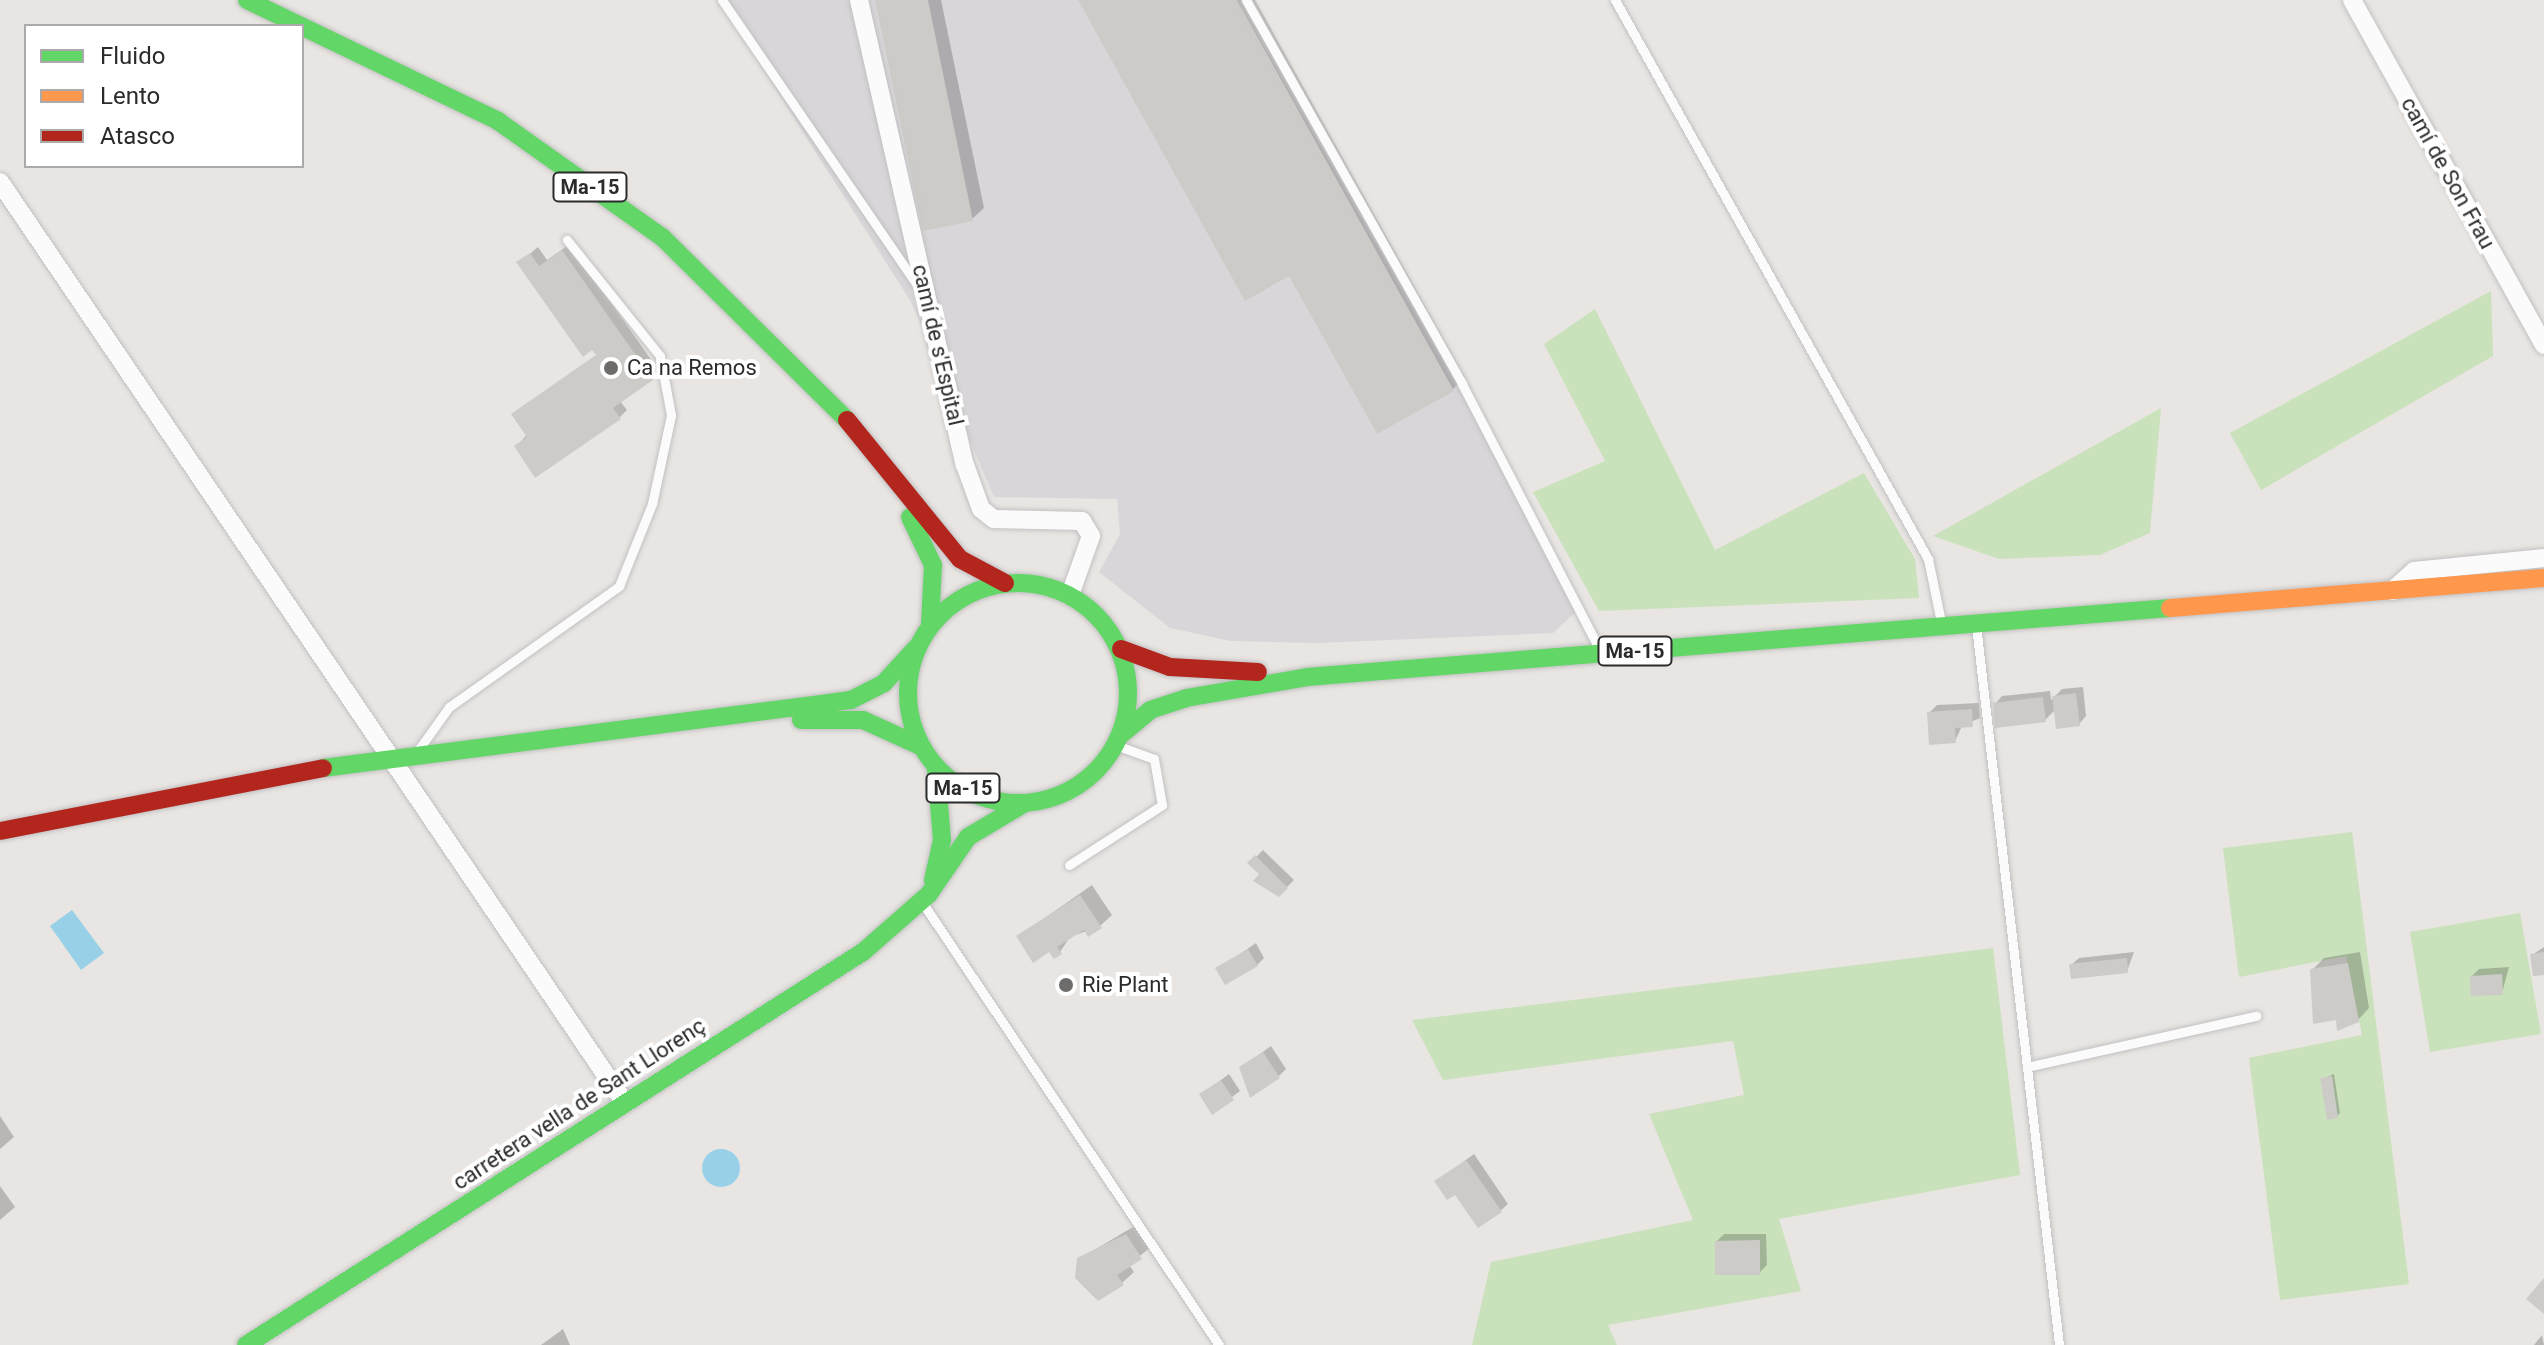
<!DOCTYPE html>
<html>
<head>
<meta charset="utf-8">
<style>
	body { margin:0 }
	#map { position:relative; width:2544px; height:1345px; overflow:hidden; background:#e8e5e2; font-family:Roboto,sans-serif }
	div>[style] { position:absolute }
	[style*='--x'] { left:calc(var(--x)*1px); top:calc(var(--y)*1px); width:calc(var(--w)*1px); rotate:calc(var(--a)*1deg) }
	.industrial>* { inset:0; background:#d9d6d9 }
	.green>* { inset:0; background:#cae2bc }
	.water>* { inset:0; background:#98d1e7 }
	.round { border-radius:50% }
	.shadow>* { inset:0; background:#0003 }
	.building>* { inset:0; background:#cdcbc8 }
	.roads { filter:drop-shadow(0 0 2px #c2c1c2) drop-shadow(0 0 2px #c2c1c2) }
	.lane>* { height:9px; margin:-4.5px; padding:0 4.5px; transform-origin:4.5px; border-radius:4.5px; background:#fcfbfb }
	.street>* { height:18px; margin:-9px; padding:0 9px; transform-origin:9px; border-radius:9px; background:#fcfbfb }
	.fast>* { height:18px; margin:-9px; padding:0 9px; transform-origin:9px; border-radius:9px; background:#63d668 }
	.fast>.ring { margin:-9px; padding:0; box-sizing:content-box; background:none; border:18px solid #63d668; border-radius:50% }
	.slow>* { height:18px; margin:-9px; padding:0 9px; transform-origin:9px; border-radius:9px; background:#ff974d }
	.jam>* { height:18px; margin:-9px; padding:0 9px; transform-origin:9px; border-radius:9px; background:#b3261e }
	.dots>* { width:22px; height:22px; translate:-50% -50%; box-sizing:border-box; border:4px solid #fff; border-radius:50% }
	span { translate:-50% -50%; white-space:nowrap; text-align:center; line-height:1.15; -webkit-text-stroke:8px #fff; paint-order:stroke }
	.shield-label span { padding:2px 6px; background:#fff; border:2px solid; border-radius:6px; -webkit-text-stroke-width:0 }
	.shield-label { font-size:20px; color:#2b2b2b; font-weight:700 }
	.street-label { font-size:22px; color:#2b2b2b }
	.poi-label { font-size:22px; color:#2b2b2b }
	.left { translate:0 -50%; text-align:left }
	.legend { position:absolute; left:24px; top:24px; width:280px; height:144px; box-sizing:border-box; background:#fff; border:2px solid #aaa; margin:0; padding:10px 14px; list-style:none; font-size:24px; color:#2b2b2b }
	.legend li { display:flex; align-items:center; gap:16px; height:40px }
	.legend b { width:40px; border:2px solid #aaa }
</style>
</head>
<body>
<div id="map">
	<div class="industrial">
		<i style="clip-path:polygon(719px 0,1238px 0,1582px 606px,1553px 633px,1318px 643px,1231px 641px,1170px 628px,1099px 572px,1120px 534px,1117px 499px,994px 497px,911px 302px)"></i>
	</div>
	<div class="green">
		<i style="clip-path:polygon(2491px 291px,2493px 356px,2261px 490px,2230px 433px)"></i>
		<i style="clip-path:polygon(1595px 309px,1715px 550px,1864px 473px,1915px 559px,1919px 598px,1599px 611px,1533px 492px,1605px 461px,1544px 344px)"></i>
		<i style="clip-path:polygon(2161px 408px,2150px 533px,2100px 555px,1999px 559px,1933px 536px)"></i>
		<i style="clip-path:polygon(2352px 832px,2409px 1284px,2280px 1300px,2249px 1058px,2362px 1035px,2346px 956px,2239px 977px,2223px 848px)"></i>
		<i style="clip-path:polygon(2520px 913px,2541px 1034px,2430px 1052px,2410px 932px)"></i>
		<i style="clip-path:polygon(1993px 948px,2020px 1175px,1779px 1219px,1801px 1291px,1608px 1325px,1617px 1345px,1472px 1345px,1491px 1262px,1693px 1220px,1649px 1114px,1744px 1095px,1733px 1041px,1443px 1080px,1412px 1020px)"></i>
	</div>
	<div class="water">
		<i style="clip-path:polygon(72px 910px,104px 953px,81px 970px,50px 926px)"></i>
		<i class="round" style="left:702px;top:1149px;width:38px;height:38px"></i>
	</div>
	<div class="shadow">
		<i style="clip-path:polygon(877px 0,941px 0,984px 208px,972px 219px)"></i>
		<i style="clip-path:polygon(1080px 0,1255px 0,1465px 378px,1453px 389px,1290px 273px)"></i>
		<i style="clip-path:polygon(570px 244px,659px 371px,620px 401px,627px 410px,620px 417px,516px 447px,598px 354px,519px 263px,538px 247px,547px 260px)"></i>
		<i style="clip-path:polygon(2083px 687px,2086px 716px,2079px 724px,2056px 709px,2045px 720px,1995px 704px,2002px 696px,2050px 691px,2051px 700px,2062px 689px)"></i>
		<i style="clip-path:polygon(1979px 703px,1980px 718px,1962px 726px,1955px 741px,1929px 713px,1937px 705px)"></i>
		<i style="clip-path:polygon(1263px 850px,1294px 880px,1279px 895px,1255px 881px,1261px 874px,1250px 863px)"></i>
		<i style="clip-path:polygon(1092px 885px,1112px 915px,1100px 926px,1070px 937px,1060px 952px,1019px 936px)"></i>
		<i style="clip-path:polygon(1256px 943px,1264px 958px,1257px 965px,1218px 969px)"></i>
		<i style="clip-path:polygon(2544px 947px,2544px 973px,2532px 955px)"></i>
		<i style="clip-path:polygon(2134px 952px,2127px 971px,2071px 965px,2079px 958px)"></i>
		<i style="clip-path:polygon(2360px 952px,2369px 1008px,2358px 1020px,2312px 970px,2324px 958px)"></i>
		<i style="clip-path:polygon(2509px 967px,2502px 993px,2472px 976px,2479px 969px)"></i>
		<i style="clip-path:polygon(1271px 1046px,1286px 1069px,1279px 1076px,1242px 1067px)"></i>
		<i style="clip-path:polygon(1229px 1074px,1240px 1091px,1212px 1112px,1201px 1095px)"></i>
		<i style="clip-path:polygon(2334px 1074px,2340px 1113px,2337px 1116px,2322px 1079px)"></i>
		<i style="clip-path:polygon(0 1116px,14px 1137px,0 1149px)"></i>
		<i style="clip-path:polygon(1474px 1154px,1508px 1204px,1500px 1211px,1437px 1181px)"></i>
		<i style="clip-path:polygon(0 1186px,15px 1207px,0 1220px)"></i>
		<i style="clip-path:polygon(1138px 1224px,1152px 1246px,1129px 1265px,1134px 1272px,1122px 1283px,1079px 1259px)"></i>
		<i style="clip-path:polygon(1724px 1234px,1766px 1234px,1767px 1265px,1759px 1273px,1717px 1241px)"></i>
		<i style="clip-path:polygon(563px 1329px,570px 1345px,541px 1345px)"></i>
		<i style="clip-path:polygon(2542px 1335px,2544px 1345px,2534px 1345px)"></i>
	</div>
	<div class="building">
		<i style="clip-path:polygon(875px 0,928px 0,973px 221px,923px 231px)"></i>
		<i style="clip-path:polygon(1078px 0,1237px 0,1454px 391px,1377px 434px,1289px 276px,1245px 301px)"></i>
		<i style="clip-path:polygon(562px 250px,653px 380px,613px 408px,621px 419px,535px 478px,514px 446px,527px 437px,511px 414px,596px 355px,592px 350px,583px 357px,516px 262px,530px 253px,539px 266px)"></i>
		<i style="clip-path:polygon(2076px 693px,2080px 726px,2056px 729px,2052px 696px)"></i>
		<i style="clip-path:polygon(2043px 697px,2046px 722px,1995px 728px,1993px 703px)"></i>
		<i style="clip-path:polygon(1972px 709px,1973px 727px,1955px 728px,1956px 743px,1929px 745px,1927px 712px)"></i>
		<i style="clip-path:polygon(1255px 855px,1288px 888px,1279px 897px,1253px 881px,1259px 874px,1247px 863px)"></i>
		<i style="clip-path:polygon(1080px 895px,1102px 928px,1088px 937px,1084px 930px,1057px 947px,1062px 954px,1054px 959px,1049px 952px,1033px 963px,1016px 936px)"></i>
		<i style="clip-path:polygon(1248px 949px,1258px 966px,1225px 985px,1215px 968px)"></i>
		<i style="clip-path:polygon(2544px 952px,2544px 975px,2533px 976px,2530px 954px)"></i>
		<i style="clip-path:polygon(2127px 958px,2128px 973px,2071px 979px,2069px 964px)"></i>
		<i style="clip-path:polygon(2348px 963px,2359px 1022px,2337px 1031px,2336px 1020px,2313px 1024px,2310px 969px)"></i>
		<i style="clip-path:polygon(2502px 974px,2503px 995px,2471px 996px,2470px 976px)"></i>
		<i style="clip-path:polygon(1263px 1052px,1280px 1078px,1250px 1098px,1239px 1067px)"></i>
		<i style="clip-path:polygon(2332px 1076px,2338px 1118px,2327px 1120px,2320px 1078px)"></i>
		<i style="clip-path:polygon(1221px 1080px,1234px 1100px,1212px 1115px,1199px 1094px)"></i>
		<i style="clip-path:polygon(1466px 1160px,1502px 1212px,1478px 1228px,1455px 1195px,1447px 1200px,1434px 1181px)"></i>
		<i style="clip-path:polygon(1126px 1234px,1142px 1259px,1117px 1275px,1124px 1285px,1098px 1301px,1075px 1278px,1077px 1258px)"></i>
		<i style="clip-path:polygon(1760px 1240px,1760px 1275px,1715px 1275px,1715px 1241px)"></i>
		<i style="clip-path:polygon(2544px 1278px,2544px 1314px,2526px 1299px)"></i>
	</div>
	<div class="roads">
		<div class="lane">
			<i style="--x:722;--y:0;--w:349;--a:55.6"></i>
			<i style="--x:1246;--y:0;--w:441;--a:60.6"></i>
			<i style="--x:1462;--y:384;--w:300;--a:62.6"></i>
			<i style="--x:1615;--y:0;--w:641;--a:60.75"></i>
			<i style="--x:1928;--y:559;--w:64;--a:78.3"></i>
			<i style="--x:1976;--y:625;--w:725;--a:83.42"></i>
			<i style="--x:419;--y:749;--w:52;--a:-54.5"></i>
			<i style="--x:449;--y:707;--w:209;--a:-35.4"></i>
			<i style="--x:619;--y:586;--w:88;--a:-68.1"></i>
			<i style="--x:652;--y:504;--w:91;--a:-77.9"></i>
			<i style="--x:671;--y:415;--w:60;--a:-100.6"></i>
			<i style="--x:660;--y:356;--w:149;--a:-128.7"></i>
			<i style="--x:1069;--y:865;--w:111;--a:-32.8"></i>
			<i style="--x:1162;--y:805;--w:47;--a:-99.9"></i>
			<i style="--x:1154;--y:759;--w:40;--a:-159.8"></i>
			<i style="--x:922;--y:902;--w:533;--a:56.16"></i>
			<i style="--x:2027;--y:1067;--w:235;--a:-12.6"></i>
		</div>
		<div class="street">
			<i style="--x:859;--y:0;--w:477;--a:77.2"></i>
			<i style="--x:965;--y:465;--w:47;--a:70"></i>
			<i style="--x:981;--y:509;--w:16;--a:38"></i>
			<i style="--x:994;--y:519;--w:88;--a:1.3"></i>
			<i style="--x:1082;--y:521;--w:17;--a:59"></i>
			<i style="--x:1091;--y:536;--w:63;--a:109.6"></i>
			<i style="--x:2352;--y:0;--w:395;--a:60.9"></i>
			<i style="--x:0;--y:182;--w:1113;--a:55.84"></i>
			<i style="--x:2392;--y:591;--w:30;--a:-42"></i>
			<i style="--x:2414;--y:571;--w:131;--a:-5.7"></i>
		</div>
		<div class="fast">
			<i style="--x:247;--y:0;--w:279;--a:25.7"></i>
			<i style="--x:498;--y:121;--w:201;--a:35.3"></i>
			<i style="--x:662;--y:237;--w:260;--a:44.7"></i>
			<i style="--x:910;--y:517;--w:53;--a:64.4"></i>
			<i style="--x:933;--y:565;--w:60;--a:92.9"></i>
			<i class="ring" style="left:908px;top:583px;width:202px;height:202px"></i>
			<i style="--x:801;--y:720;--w:62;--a:0"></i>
			<i style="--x:863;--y:720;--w:63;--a:24.5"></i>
			<i style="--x:1123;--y:733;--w:35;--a:-40"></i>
			<i style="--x:1150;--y:710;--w:38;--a:-18"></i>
			<i style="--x:1186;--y:698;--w:123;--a:-9.8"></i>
			<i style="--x:1307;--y:677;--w:866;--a:-4.57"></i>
			<i style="--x:323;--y:768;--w:532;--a:-7.34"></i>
			<i style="--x:851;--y:700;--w:37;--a:-27"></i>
			<i style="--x:884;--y:683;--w:47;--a:-47.6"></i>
			<i style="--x:933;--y:880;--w:41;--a:-77.3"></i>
			<i style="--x:942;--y:840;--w:71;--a:-94.8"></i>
			<i style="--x:246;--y:1345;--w:732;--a:-32.5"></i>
			<i style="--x:863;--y:952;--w:88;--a:-41.3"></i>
			<i style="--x:929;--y:894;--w:69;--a:-55.6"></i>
			<i style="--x:968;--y:837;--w:63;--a:-30.7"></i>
		</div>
		<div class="slow">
			<i style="--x:2170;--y:608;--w:375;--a:-4.6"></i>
		</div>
		<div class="jam">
			<i style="--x:847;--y:420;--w:179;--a:50.9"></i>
			<i style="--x:960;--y:559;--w:51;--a:28.1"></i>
			<i style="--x:1121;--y:649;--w:52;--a:20.2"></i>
			<i style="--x:1170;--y:667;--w:88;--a:3.3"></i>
			<i style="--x:0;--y:831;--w:329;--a:-11"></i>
		</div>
	</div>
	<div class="dots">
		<i style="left:611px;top:368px;background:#6d6c6b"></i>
		<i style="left:1066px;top:985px;background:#6d6c6b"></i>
	</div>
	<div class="shield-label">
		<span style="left:590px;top:187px">Ma-15</span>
		<span style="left:1635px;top:651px">Ma-15</span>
		<span style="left:963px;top:788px">Ma-15</span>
	</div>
	<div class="street-label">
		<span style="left:2448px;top:173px;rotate:61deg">camí de Son Frau</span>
		<span style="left:938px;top:345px;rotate:77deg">camí de s'Espital</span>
		<span style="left:579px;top:1104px;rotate:-33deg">carretera vella de Sant Llorenç</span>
	</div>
	<div class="poi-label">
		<span class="left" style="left:627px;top:368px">Ca na Remos</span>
		<span class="left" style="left:1082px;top:985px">Rie Plant</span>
	</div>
	<ul class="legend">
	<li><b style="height:10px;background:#63d668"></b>Fluido</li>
	<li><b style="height:10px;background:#ff974d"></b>Lento</li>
	<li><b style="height:10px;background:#b3261e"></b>Atasco</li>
	</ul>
</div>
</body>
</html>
